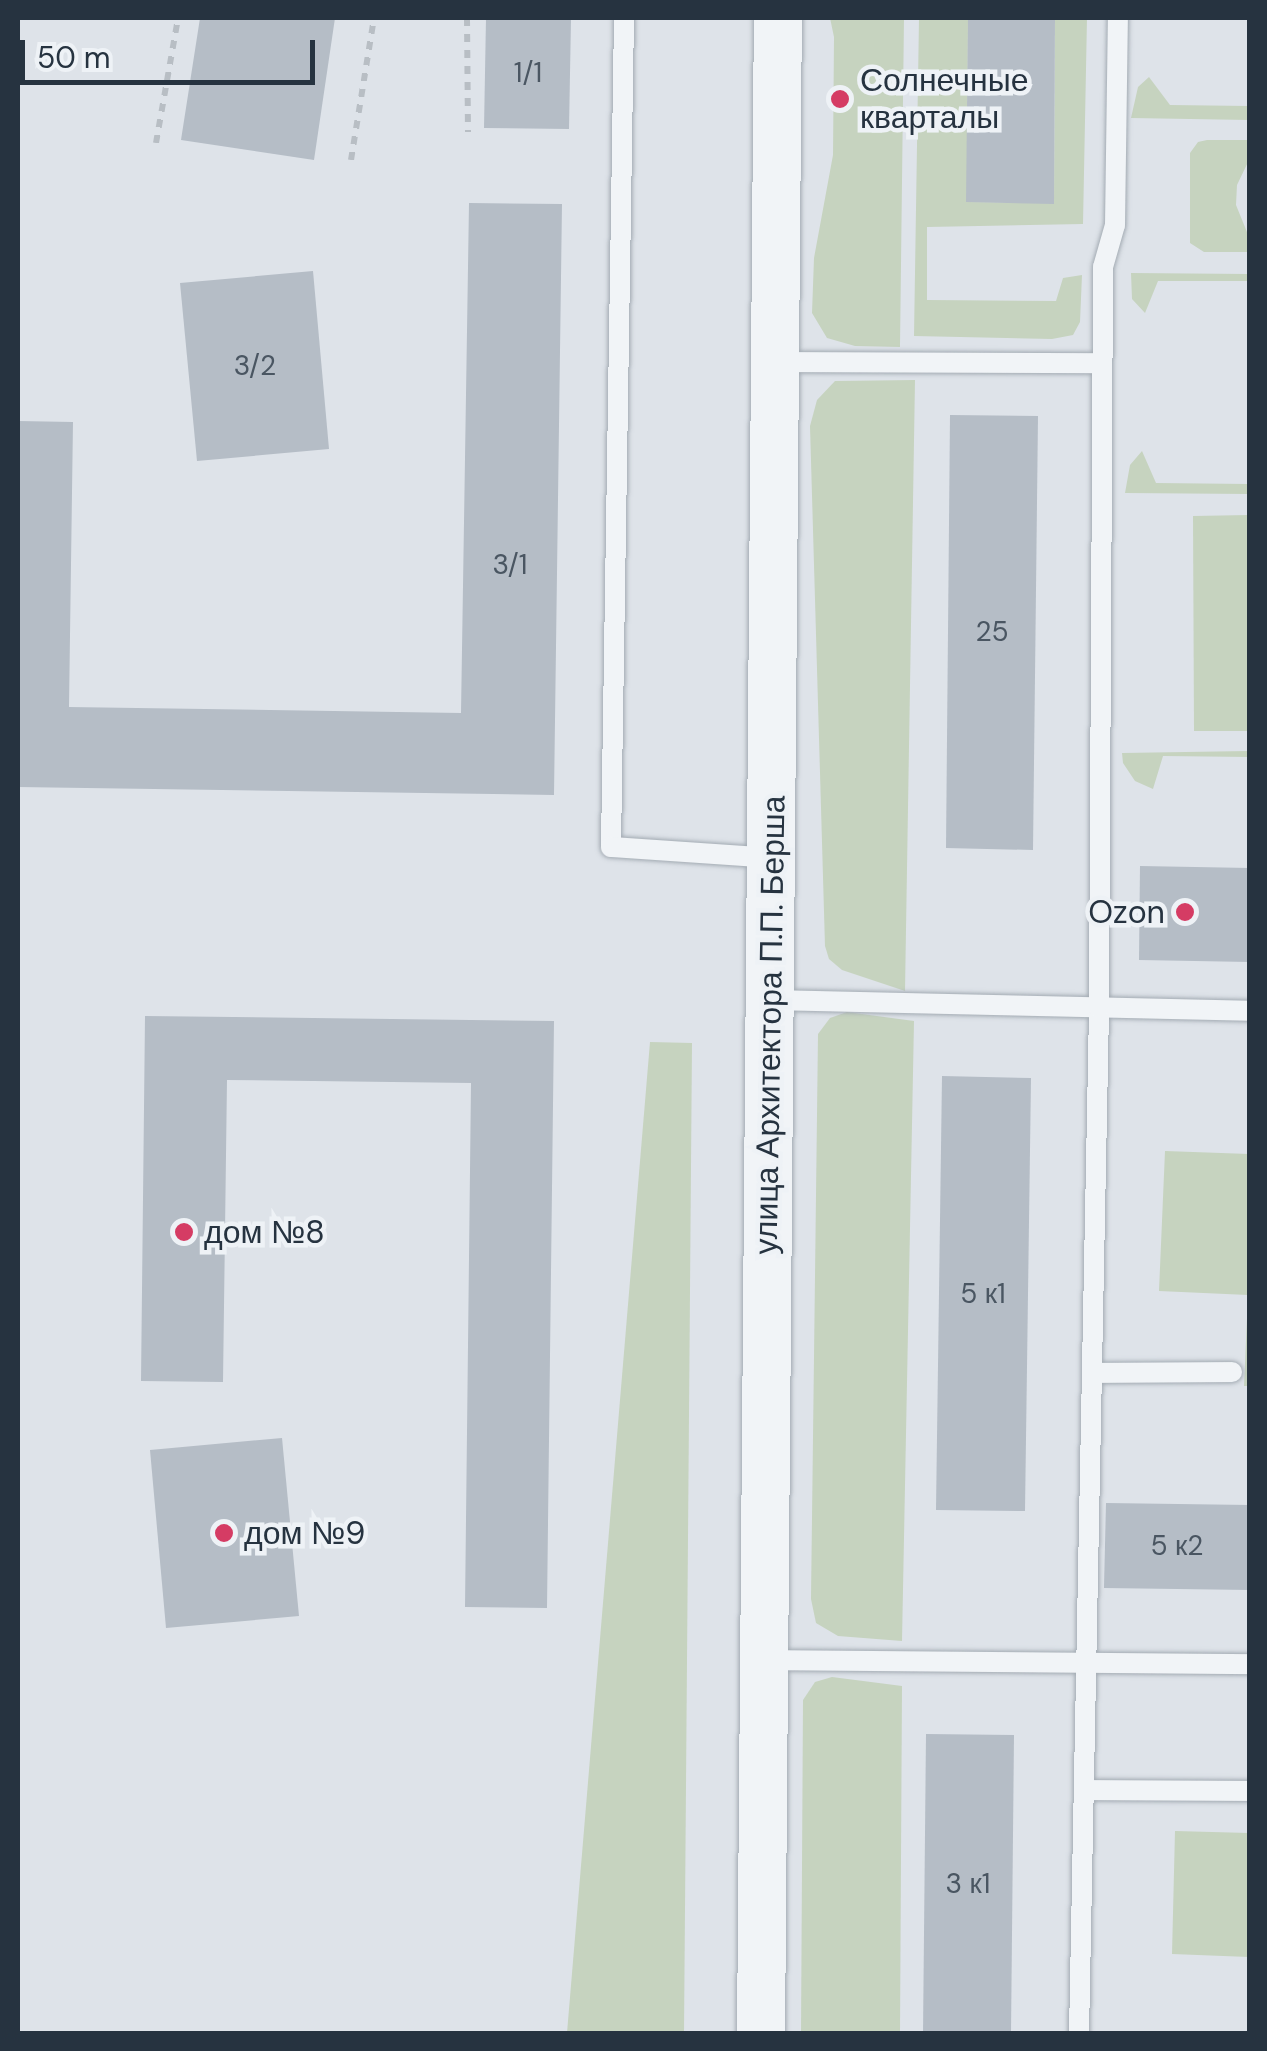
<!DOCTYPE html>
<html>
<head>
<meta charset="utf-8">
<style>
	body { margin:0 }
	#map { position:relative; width:1267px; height:2051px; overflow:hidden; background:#dee3e9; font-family:"DM Sans",sans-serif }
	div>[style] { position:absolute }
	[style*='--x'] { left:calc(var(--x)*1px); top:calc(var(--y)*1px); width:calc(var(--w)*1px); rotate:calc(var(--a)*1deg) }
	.green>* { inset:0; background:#c6d3bf }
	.building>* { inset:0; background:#b5bdc6 }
	.path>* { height:6px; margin-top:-3px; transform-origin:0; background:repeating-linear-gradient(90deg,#b8bec4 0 8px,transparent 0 16px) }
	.roads { filter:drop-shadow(0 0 2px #a3abb3) drop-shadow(0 0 2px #a3abb3) }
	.service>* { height:20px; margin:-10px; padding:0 10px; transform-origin:10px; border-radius:10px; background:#f1f4f7 }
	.tertiary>* { height:48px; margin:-24px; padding:0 24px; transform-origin:24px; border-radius:24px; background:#f1f4f7 }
	.dots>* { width:28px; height:28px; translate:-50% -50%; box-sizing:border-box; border:5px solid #eef2f6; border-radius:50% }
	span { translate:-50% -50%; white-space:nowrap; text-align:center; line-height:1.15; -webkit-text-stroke:9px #eef2f6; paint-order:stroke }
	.number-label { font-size:28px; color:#4a5662 }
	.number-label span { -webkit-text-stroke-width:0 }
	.poi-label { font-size:32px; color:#263340 }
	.left { translate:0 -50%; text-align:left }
	.right { translate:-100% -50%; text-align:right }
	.street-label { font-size:32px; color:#263340 }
	.frame { position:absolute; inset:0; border:20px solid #263340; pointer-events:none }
	.scale { position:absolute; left:20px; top:40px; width:295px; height:45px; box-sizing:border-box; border:5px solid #263340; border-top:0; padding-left:12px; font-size:30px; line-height:35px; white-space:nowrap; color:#263340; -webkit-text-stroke:8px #eef2f6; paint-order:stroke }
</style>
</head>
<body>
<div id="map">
	<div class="green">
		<i style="clip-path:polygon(830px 18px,904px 18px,900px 347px,855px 346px,827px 338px,812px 313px,814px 258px,833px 155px,834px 37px)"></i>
		<i style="clip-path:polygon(919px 18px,968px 18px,967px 202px,1054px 203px,1055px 18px,1087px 18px,1083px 224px,927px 227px,927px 300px,1056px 301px,1063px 278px,1082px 275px,1080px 322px,1073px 335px,1052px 339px,914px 336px)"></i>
		<i style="clip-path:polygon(1149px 77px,1170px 105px,1249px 106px,1249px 120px,1131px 118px,1138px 87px)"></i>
		<i style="clip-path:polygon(1207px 140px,1249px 140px,1249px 160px,1237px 185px,1236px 205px,1249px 237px,1249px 252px,1204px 252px,1190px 243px,1190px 153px,1198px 142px)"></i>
		<i style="clip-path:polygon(1131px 273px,1249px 274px,1249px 281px,1158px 281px,1145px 313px,1132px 299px)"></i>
		<i style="clip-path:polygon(915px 380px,905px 991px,842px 970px,829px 959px,825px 946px,810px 426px,817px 400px,835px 381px)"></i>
		<i style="clip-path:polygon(1142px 451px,1156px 483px,1249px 484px,1249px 494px,1125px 493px,1130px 465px)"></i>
		<i style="clip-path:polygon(1249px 515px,1249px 731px,1194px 731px,1193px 516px)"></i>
		<i style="clip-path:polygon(1249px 751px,1249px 757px,1163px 756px,1153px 789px,1135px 781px,1123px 763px,1122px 753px)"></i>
		<i style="clip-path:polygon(847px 1012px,914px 1021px,902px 1641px,838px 1636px,816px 1623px,811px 1599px,818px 1034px,830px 1018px)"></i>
		<i style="clip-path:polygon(650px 1042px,692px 1043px,684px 2033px,567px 2033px)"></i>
		<i style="clip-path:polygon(1165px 1151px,1249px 1154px,1249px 1386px,1244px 1386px,1248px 1295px,1159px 1291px)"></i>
		<i style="clip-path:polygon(832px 1677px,902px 1686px,900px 2033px,801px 2033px,803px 1700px,815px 1682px)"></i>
		<i style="clip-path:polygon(1175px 1831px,1249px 1833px,1249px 1957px,1172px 1954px)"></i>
	</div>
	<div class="building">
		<i style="clip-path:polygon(200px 18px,335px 18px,314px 160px,181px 140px)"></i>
		<i style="clip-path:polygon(486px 18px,571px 18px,569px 129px,484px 128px)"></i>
		<i style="clip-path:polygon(968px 18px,1055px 18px,1054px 204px,966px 202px)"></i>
		<i style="clip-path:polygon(469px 203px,562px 204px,554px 795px,18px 787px,18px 421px,73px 422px,69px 707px,461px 713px)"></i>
		<i style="clip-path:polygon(313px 271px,329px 449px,197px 461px,180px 283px)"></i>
		<i style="clip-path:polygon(950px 415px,1038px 416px,1033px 850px,946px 848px)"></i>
		<i style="clip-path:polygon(1140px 866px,1250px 868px,1250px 962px,1139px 960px)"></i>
		<i style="clip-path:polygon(145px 1016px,554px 1021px,547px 1608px,465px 1607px,471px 1083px,227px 1080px,223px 1382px,141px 1381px)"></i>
		<i style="clip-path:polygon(942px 1076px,1031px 1078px,1025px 1511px,936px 1510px)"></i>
		<i style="clip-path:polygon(282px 1438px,299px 1616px,166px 1628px,150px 1450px)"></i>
		<i style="clip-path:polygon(1106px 1503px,1250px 1505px,1250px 1590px,1104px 1588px)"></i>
		<i style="clip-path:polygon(926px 1734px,1014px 1735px,1011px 2034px,923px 2034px)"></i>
	</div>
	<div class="path">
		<i style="--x:467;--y:18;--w:114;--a:89.5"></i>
		<i style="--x:156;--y:143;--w:127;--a:-80"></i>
		<i style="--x:351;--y:160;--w:144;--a:-80.8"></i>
	</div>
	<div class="roads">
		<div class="service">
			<i style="--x:624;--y:18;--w:829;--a:90.9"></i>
			<i style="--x:611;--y:847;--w:160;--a:3.9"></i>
			<i style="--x:775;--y:362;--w:327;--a:0.2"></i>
			<i style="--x:770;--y:1000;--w:480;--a:1.3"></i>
			<i style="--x:1092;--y:1373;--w:140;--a:-0.4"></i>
			<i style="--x:764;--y:1660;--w:486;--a:0.5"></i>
			<i style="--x:1084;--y:1790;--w:166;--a:0.3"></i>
			<i style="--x:1079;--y:2034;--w:1026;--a:-88.88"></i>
			<i style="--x:1099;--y:1008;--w:741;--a:-89.69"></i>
			<i style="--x:1103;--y:267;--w:44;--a:-74.1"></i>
			<i style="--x:1115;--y:225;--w:207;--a:-89.2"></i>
		</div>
		<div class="tertiary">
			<i style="--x:761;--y:2034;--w:2016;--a:-89.52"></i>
		</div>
	</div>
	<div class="dots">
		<i style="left:840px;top:99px;background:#d53c64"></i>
		<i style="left:1185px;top:912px;background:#d53c64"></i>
		<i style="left:184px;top:1232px;background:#d53c64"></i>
		<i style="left:224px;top:1533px;background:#d53c64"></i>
	</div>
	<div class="number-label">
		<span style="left:528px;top:73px">1/1</span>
		<span style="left:255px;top:366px">3/2</span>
		<span style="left:510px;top:565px">3/1</span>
		<span style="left:992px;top:632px">25</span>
		<span style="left:983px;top:1294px">5 к1</span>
		<span style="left:1177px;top:1546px">5 к2</span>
		<span style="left:968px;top:1884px">3 к1</span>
	</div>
	<div class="poi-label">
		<span class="left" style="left:860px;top:99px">Солнечные<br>кварталы</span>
		<span class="right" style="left:1165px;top:912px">Ozon</span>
		<span class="left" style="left:204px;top:1232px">дом №8</span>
		<span class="left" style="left:244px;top:1533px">дом №9</span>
	</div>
	<div class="street-label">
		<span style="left:770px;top:1025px;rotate:-89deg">улица Архитектора П.П. Берша</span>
	</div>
	<div class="frame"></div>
	<div class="scale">50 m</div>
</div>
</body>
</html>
